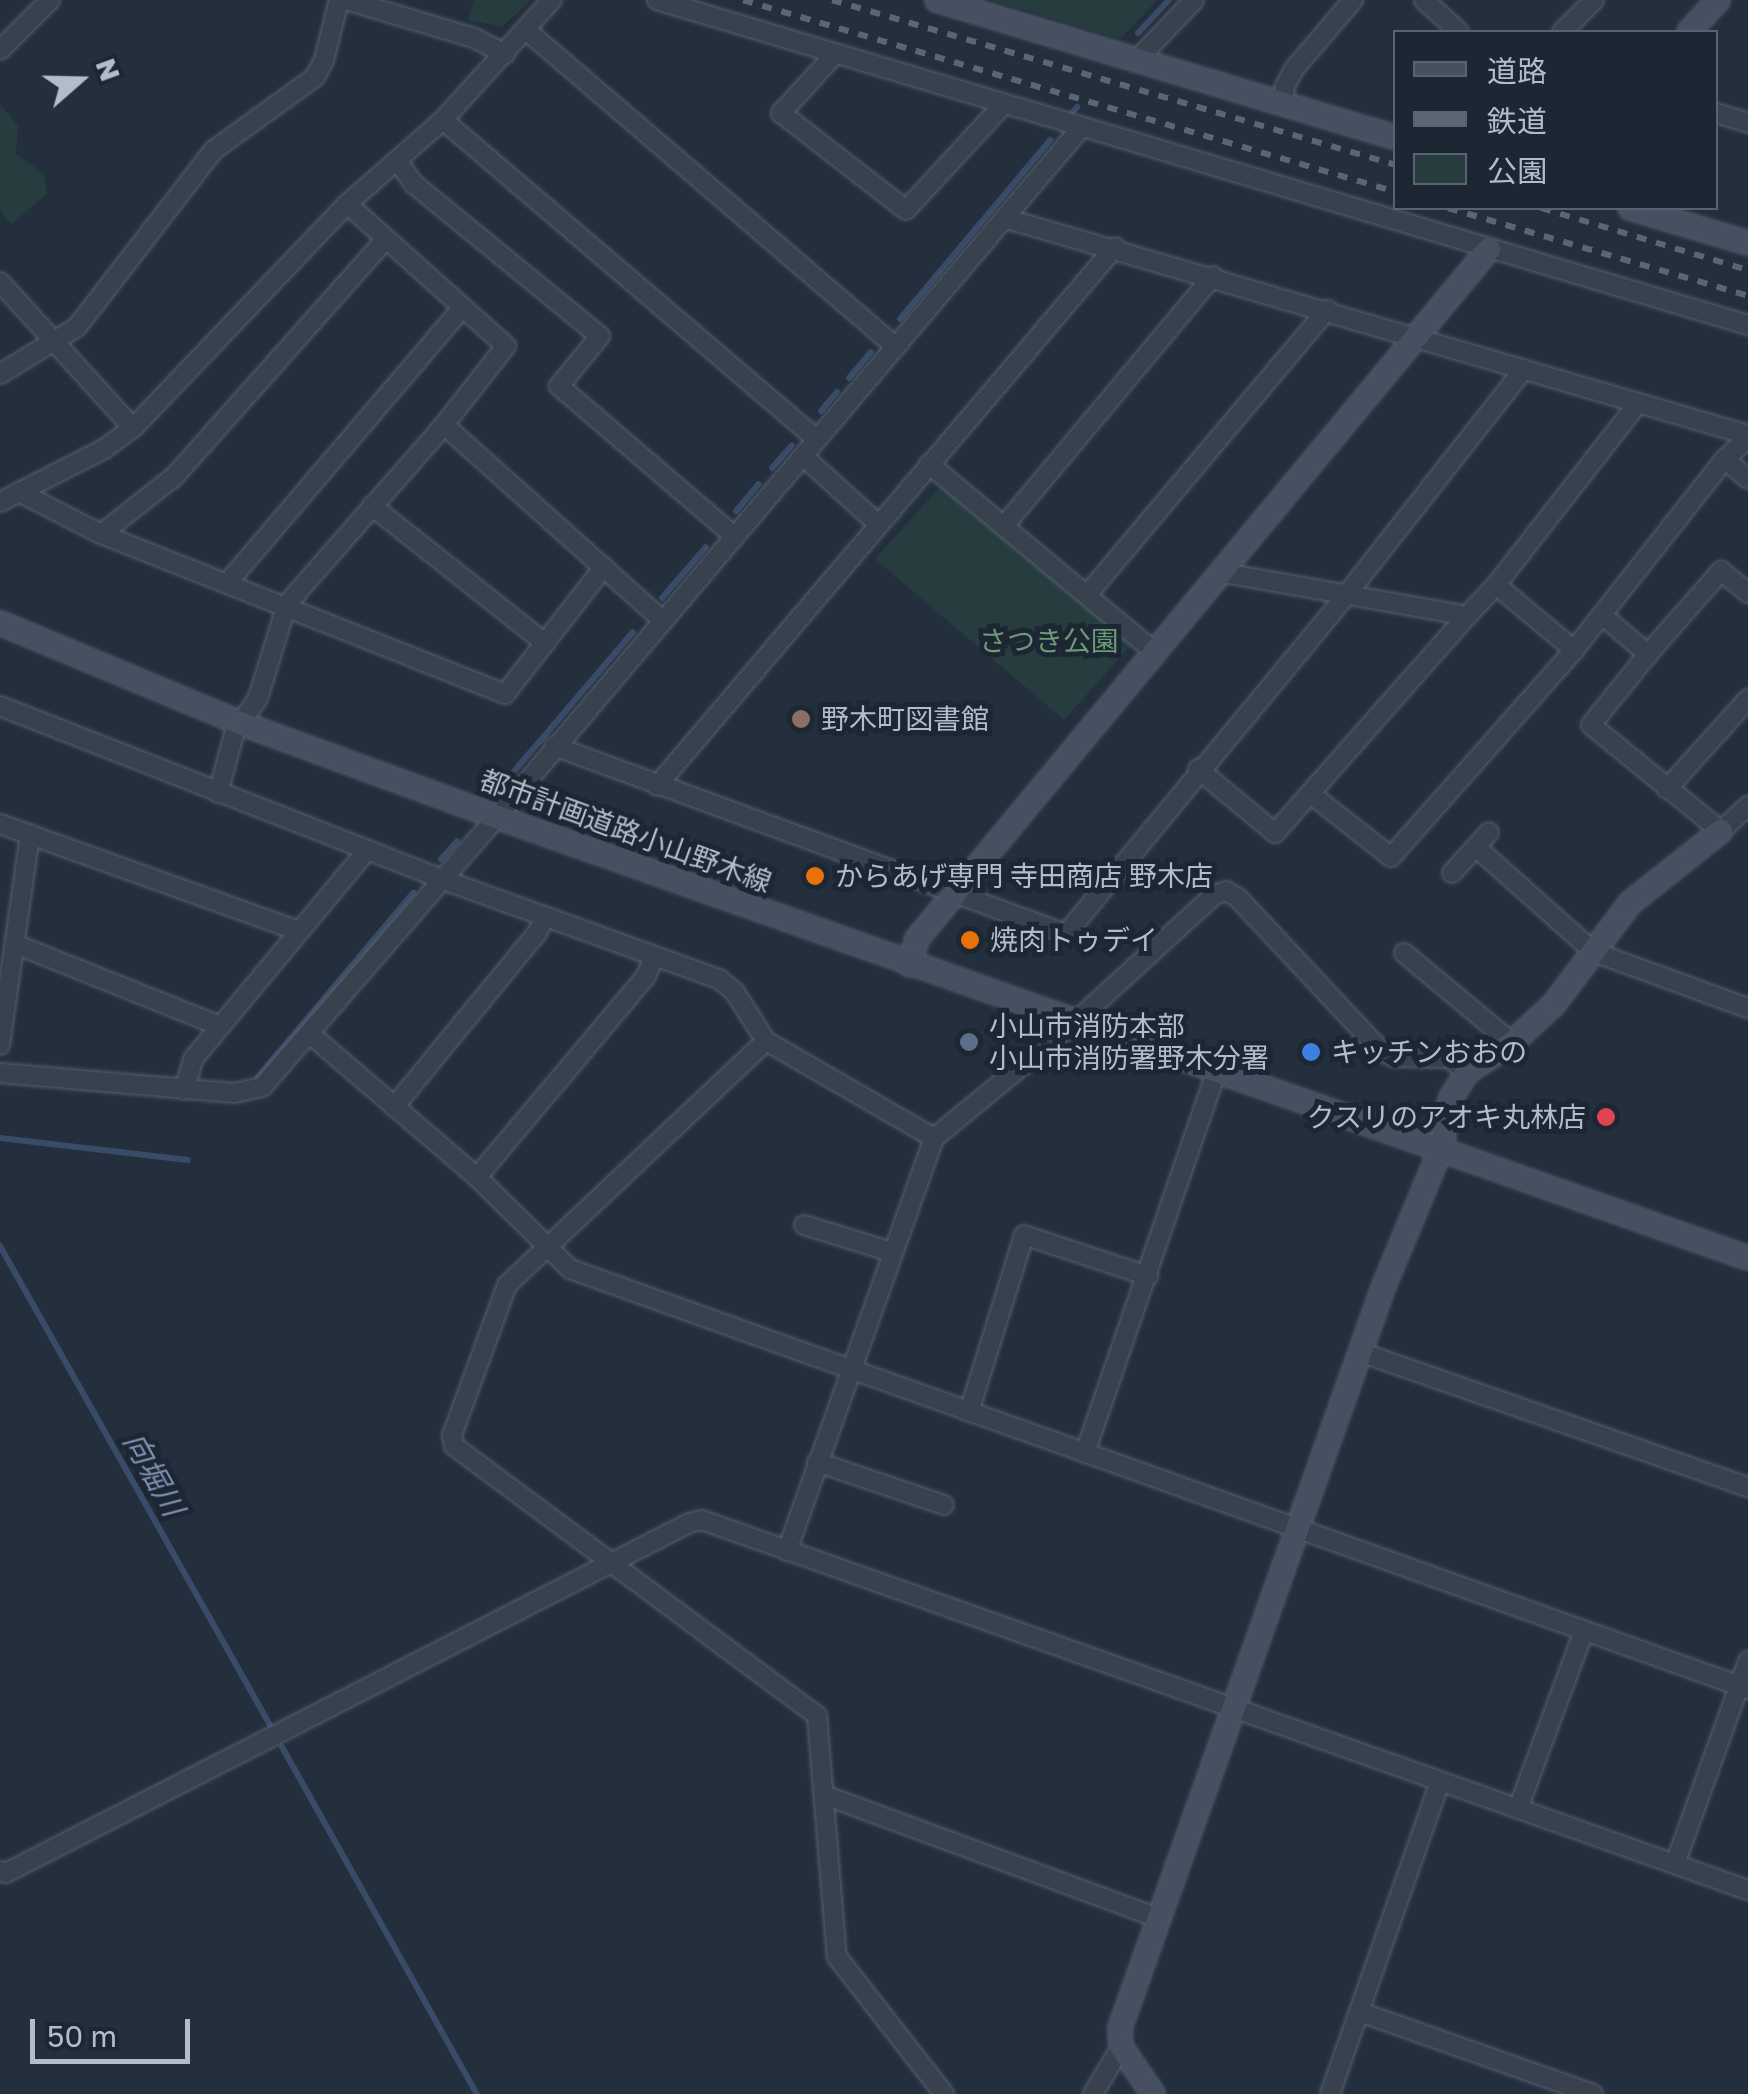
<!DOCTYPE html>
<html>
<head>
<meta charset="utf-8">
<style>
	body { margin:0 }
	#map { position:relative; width:1748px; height:2094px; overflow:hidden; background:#242f3e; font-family:"Golos Text","Noto Sans JP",sans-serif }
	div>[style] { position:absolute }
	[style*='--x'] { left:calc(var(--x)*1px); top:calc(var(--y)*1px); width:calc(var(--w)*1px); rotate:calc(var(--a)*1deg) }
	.green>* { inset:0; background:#263c3f }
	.stream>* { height:6px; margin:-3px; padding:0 3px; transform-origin:3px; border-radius:3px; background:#394c67 }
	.roads { filter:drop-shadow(0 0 2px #565f6c) drop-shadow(0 0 2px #565f6c) }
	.street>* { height:18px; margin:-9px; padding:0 9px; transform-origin:9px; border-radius:9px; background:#38414e }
	.secondary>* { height:22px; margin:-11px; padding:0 11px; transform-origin:11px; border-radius:11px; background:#465061 }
	.rail>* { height:6px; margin-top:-3px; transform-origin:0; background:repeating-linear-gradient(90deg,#5a6575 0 10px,transparent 0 20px) }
	.dots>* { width:28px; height:28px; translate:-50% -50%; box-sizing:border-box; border:5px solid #1d2633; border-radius:50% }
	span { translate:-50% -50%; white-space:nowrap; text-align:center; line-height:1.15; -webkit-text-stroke:10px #1d2633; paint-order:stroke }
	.park-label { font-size:28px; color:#6b9a76 }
	.poi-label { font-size:28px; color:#b4bcc9 }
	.left { translate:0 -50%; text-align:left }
	.right { translate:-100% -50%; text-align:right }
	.street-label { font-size:28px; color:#b4bcc9 }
	.water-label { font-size:30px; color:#7c92b1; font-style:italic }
	.legend { position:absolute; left:1393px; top:30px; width:325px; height:180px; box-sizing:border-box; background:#1d2633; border:2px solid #59626f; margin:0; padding:12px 18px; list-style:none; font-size:30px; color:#b4bcc9 }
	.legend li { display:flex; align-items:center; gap:20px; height:50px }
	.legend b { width:50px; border:2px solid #59626f }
	.north { position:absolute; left:30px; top:30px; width:100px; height:100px; -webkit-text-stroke:8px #1d2633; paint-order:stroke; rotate:70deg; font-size:28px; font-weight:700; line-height:40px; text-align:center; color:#b4bcc9 }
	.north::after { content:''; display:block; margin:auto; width:35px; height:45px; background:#b4bcc9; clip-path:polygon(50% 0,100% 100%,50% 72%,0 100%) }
	.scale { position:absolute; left:30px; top:2019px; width:160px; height:45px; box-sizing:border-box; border:5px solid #b4bcc9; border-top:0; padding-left:12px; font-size:30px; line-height:35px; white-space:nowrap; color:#b4bcc9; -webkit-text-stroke:8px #1d2633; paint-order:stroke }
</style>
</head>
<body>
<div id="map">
	<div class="green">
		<i style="clip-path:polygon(474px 0,531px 0,502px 27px,468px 20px)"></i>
		<i style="clip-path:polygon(992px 0,1157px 0,1120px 39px)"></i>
		<i style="clip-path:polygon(0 104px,18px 126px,16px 154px,44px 174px,47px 194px,11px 224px,0 210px)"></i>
		<i style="clip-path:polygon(941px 486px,1132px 644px,1064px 720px,875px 559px)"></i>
	</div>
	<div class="stream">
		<i style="--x:1138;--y:33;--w:45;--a:-46.8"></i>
		<i style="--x:1072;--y:113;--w:8;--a:-50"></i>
		<i style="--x:900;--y:319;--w:234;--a:-50"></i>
		<i style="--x:849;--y:378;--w:34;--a:-50"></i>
		<i style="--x:821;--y:411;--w:25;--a:-50"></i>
		<i style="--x:772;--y:468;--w:30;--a:-49"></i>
		<i style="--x:736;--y:511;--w:35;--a:-50"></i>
		<i style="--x:662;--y:598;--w:67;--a:-49.2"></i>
		<i style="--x:510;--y:776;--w:189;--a:-49.5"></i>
		<i style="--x:441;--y:859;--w:24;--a:-48"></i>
		<i style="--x:258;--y:1077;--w:241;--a:-49.9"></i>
		<i style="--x:0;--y:1138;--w:189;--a:6.7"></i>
		<i style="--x:0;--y:1246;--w:550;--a:60.59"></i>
		<i style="--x:282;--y:1747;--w:398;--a:60.7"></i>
	</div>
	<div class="roads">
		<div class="street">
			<i style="--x:346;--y:0;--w:134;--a:16.5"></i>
			<i style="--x:474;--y:38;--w:35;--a:27"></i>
			<i style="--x:657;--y:0;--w:1138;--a:16.59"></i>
			<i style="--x:1424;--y:0;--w:47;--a:42.4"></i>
			<i style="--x:526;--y:30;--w:486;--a:40.6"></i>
			<i style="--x:1562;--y:32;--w:45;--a:-45"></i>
			<i style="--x:0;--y:50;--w:71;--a:-45"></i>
			<i style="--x:834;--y:55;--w:79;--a:132.4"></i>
			<i style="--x:781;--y:113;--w:158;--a:37.8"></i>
			<i style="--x:906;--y:210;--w:143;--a:-47.3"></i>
			<i style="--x:1136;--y:61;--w:84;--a:-46.4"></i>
			<i style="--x:1283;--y:105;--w:19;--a:-84"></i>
			<i style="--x:1285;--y:86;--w:19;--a:-62"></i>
			<i style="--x:1294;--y:69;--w:91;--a:-49.5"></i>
			<i style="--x:1716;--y:113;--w:34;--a:17"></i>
			<i style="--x:443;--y:120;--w:492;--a:40.5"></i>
			<i style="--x:398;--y:162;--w:27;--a:54"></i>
			<i style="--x:414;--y:184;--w:240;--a:39.3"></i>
			<i style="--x:600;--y:336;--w:65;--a:129.4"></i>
			<i style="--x:559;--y:386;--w:230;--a:40.6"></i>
			<i style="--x:1004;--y:218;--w:775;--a:16.26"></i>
			<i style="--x:385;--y:240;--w:316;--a:131.7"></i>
			<i style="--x:175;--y:476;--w:94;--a:141.9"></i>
			<i style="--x:101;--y:534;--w:435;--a:21.6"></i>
			<i style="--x:505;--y:694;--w:161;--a:-52.1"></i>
			<i style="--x:0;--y:282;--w:197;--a:47.7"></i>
			<i style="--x:0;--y:374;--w:90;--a:-31.4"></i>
			<i style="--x:77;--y:327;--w:224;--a:-52.3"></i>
			<i style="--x:214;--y:150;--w:125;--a:-35.9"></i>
			<i style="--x:315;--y:77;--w:19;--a:-62"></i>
			<i style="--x:324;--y:60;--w:62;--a:-76"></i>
			<i style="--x:444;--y:425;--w:292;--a:41.8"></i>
			<i style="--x:803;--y:456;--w:100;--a:42.2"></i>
			<i style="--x:1725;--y:459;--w:30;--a:41"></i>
			<i style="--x:929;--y:464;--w:295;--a:39.8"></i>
			<i style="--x:19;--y:492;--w:92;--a:27.1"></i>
			<i style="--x:0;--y:502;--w:117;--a:-27"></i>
			<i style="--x:104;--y:449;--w:36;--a:-36"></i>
			<i style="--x:133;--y:428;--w:310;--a:-46.3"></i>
			<i style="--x:347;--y:204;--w:128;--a:-41.2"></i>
			<i style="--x:443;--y:120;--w:162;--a:-47.8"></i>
			<i style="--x:372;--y:506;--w:221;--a:38.4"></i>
			<i style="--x:1004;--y:526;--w:326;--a:-50.1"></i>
			<i style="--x:1224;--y:573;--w:247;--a:10"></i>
			<i style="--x:1467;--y:616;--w:42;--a:-46.9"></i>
			<i style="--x:1496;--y:585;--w:102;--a:39.8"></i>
			<i style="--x:229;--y:581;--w:359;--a:-49.5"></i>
			<i style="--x:1496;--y:585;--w:231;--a:-52"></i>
			<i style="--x:1087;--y:595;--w:373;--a:-49.9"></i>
			<i style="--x:1603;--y:616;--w:59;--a:40.2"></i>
			<i style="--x:1648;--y:654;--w:91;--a:128.8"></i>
			<i style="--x:1591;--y:725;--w:168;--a:39.2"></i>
			<i style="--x:1721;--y:831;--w:37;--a:-43"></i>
			<i style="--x:1648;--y:654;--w:111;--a:-48.7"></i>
			<i style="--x:1721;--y:571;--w:35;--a:39"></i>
			<i style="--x:0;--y:706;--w:474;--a:21.4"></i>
			<i style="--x:441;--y:879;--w:295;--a:19.8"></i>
			<i style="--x:719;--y:979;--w:19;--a:39"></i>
			<i style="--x:734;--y:991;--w:59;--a:57.4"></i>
			<i style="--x:766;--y:1041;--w:194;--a:30"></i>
			<i style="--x:554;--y:746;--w:545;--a:20.16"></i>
			<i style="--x:1066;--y:934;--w:441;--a:-50.4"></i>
			<i style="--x:1347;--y:594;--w:286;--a:-51.8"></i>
			<i style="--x:1198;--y:769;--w:100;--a:39.7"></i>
			<i style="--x:1275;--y:833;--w:290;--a:-48.5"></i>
			<i style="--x:657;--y:786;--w:707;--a:-49.64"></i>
			<i style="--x:1667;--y:789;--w:121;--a:-48"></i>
			<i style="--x:218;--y:793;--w:64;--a:-74.7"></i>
			<i style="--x:235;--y:731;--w:40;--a:-55.1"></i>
			<i style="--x:258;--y:698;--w:98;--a:-72.9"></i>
			<i style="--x:287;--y:604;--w:238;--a:-48.7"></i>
			<i style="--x:444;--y:425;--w:100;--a:-51.9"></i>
			<i style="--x:506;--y:346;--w:213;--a:-138.2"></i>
			<i style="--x:1312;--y:795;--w:100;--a:38.1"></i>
			<i style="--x:1391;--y:857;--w:276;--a:-48.5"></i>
			<i style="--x:1574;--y:650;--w:243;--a:-51.7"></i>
			<i style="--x:1725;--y:459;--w:31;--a:-42"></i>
			<i style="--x:0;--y:824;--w:318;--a:19.7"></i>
			<i style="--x:1476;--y:847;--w:158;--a:41.7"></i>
			<i style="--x:1594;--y:952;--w:164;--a:20"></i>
			<i style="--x:1452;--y:873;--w:55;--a:-47.9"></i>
			<i style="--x:15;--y:944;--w:221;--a:21.8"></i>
			<i style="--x:1404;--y:953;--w:141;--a:39.8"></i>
			<i style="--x:310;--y:1034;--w:220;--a:40.6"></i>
			<i style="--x:477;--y:1177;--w:131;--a:44.7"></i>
			<i style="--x:570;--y:1269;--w:1251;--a:19.62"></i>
			<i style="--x:766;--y:1041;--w:356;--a:136.7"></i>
			<i style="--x:507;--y:1285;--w:160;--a:110.1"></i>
			<i style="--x:452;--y:1435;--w:11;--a:80"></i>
			<i style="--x:454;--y:1446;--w:452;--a:36.6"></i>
			<i style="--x:817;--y:1716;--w:242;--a:85.3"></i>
			<i style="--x:837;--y:1957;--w:174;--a:52"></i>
			<i style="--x:0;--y:1045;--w:213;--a:-81.9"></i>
			<i style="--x:0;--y:1073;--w:235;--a:4.9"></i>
			<i style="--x:234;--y:1093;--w:29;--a:-12"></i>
			<i style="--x:262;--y:1087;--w:358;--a:-49"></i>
			<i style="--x:497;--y:817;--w:903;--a:-49.72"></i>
			<i style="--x:184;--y:1090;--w:34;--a:-73"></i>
			<i style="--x:194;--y:1058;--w:271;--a:-50.2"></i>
			<i style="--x:394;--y:1107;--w:225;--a:-50.6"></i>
			<i style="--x:537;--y:933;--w:18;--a:-63"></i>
			<i style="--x:477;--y:1177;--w:263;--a:-49.9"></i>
			<i style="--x:646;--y:976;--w:21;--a:-67"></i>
			<i style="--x:804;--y:1225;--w:92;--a:17.1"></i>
			<i style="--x:1360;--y:1352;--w:411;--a:19.2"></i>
			<i style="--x:969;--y:1412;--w:185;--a:-72.7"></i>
			<i style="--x:1024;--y:1235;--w:131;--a:18.3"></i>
			<i style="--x:1085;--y:1453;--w:402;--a:-71"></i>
			<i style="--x:817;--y:1462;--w:134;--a:18.7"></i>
			<i style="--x:787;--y:1551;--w:438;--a:-70.4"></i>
			<i style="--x:934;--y:1138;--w:181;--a:-39.4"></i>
			<i style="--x:1074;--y:1023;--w:190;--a:-42.4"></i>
			<i style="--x:1214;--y:895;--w:13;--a:-18"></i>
			<i style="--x:1226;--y:891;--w:14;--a:30"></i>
			<i style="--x:1238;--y:898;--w:208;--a:46.9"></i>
			<i style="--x:1380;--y:1050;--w:15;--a:28"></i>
			<i style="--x:1393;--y:1057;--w:56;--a:1"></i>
			<i style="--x:1449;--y:1058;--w:23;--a:38"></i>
			<i style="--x:824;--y:1795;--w:357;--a:20.2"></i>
			<i style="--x:1518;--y:1809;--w:190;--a:-69.7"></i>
			<i style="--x:1675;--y:1864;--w:216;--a:-70.2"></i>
			<i style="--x:0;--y:1871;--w:6;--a:18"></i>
			<i style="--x:6;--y:1873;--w:767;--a:-27.13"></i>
			<i style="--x:689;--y:1523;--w:13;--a:-13"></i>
			<i style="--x:702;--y:1520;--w:1110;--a:19.48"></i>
			<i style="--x:1360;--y:2012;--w:247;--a:19.4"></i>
			<i style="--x:1093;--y:2094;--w:55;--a:-59.2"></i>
			<i style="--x:1330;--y:2094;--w:331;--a:-70.6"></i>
		</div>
		<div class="secondary">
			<i style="--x:937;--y:0;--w:479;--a:16.7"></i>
			<i style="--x:1689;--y:32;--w:43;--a:-47.8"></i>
			<i style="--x:1630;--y:208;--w:123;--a:16.5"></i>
			<i style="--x:0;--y:623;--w:263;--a:22.6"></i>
			<i style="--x:243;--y:724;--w:270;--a:20.1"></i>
			<i style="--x:497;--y:817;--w:1326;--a:19.42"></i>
			<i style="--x:910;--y:965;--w:27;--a:-75"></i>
			<i style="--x:917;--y:939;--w:896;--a:-50.34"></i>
			<i style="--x:1153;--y:2094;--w:57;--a:-124.2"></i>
			<i style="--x:1121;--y:2047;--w:19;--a:-93"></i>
			<i style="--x:1120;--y:2028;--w:785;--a:-70.43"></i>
			<i style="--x:1383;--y:1288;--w:151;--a:-67.4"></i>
			<i style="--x:1441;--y:1149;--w:50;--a:-79.6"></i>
			<i style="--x:1450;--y:1100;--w:33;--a:-59"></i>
			<i style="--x:1467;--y:1072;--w:54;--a:-32.8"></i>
			<i style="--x:1512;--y:1043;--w:57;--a:-42.9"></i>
			<i style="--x:1554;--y:1004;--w:126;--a:-53"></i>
			<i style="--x:1630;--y:903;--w:116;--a:-38.4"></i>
		</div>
	</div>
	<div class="rail">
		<i style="--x:743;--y:0;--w:681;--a:16.38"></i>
		<i style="--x:832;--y:0;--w:588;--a:16.31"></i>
		<i style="--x:1448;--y:208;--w:313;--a:16.3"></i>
		<i style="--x:1541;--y:208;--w:216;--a:16.7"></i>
	</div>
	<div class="dots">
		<i style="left:801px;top:719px;background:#8d6e63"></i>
		<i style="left:815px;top:876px;background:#e8710a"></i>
		<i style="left:970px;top:940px;background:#e8710a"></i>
		<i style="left:969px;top:1042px;background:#5c6f8a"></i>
		<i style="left:1311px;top:1052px;background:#3f7fe0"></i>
		<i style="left:1606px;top:1117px;background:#e0444e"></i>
	</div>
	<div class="park-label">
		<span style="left:1049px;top:641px">さつき公園</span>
	</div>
	<div class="poi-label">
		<span class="left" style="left:821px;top:719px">野木町図書館</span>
		<span class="left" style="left:835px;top:876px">からあげ専門 寺田商店 野木店</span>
		<span class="left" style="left:990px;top:940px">焼肉トゥデイ</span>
		<span class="left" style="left:989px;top:1042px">小山市消防本部<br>小山市消防署野木分署</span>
		<span class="left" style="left:1331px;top:1052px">キッチンおおの</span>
		<span class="right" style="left:1586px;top:1117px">クスリのアオキ丸林店</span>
	</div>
	<div class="street-label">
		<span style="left:626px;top:831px;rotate:20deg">都市計画道路小山野木線</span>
	</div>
	<div class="water-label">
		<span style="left:154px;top:1474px;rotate:61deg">向堀川</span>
	</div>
	<ul class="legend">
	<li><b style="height:12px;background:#465061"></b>道路</li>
	<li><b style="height:12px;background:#5a6575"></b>鉄道</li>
	<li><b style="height:28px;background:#263c3f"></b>公園</li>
	</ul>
	<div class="north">N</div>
	<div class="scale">50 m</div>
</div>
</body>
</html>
